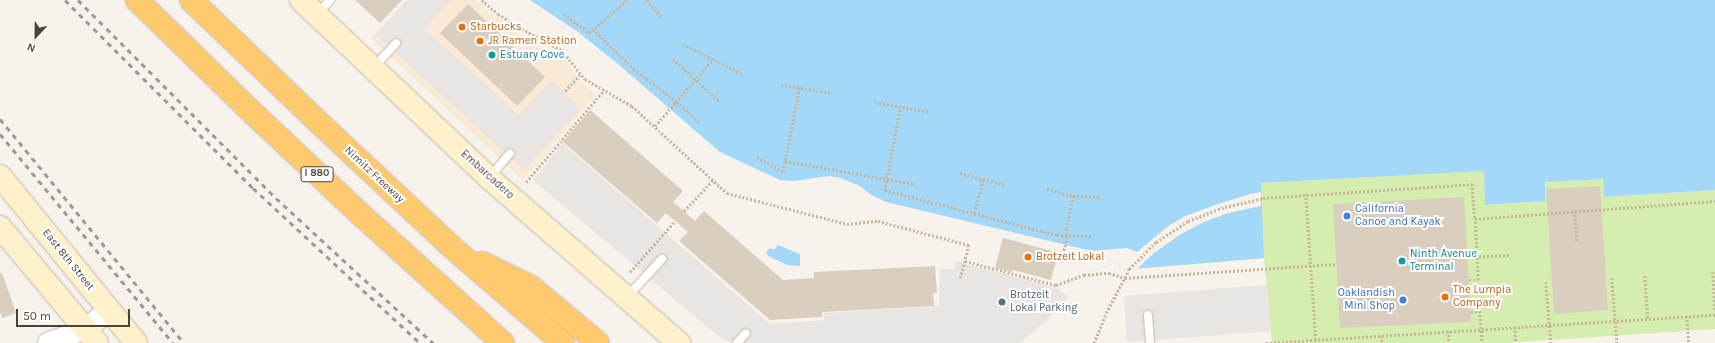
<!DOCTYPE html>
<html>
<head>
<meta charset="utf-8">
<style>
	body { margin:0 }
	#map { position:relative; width:1715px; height:343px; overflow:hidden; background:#f7f2eb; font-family:Karla,sans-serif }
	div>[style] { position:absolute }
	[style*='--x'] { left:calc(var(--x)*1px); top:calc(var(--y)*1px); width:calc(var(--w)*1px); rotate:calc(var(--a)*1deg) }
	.commercial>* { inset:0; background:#f9e9d5 }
	.green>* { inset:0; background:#d5eeb0 }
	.parking>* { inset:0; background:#e8e5e2 }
	.water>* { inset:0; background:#a3d8f8 }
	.pier>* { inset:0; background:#f7f2eb }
	.building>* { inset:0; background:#dacebf }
	.path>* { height:2.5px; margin-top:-1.25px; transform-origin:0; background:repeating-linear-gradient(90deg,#c7b69c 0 2px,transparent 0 4px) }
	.roads { filter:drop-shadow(0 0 1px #c3baac) drop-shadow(0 0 1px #c3baac) }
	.service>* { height:8px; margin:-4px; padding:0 4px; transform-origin:4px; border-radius:4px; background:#fff }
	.tertiary>* { height:20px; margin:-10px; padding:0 10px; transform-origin:10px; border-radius:10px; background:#fff }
	.secondary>* { height:22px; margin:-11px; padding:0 11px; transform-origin:11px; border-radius:11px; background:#fff1cc }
	.motorway>* { height:22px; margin:-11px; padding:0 11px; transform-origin:11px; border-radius:11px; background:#ffc96d }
	.rail>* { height:3px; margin-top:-1.5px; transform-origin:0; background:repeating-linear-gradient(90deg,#9a9a9a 0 5px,transparent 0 10px) }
	.dots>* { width:11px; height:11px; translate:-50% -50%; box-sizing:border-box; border:2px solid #fff; border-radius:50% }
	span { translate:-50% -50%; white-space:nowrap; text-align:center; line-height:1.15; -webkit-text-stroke:4px #fff; paint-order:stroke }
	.shield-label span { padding:1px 3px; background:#fff; border:1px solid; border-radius:3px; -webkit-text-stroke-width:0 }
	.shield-label { font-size:10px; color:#4c4337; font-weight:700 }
	.food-label { font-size:11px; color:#c56008 }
	.left { translate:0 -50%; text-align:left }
	.culture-label { font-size:11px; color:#0d838f }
	.street-label { font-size:11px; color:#4c4337 }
	.shop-label { font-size:11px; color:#366cbe }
	.right { translate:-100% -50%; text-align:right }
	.service-label { font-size:11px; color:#4e5e75 }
	.north { position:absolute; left:16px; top:16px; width:40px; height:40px; -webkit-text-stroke:3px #fff; paint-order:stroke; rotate:202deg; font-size:11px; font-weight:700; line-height:16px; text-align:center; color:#4c4337 }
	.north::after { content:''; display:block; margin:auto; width:14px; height:18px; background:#4c4337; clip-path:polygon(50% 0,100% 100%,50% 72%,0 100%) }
	.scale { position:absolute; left:16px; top:309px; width:114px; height:18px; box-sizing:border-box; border:2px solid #4c4337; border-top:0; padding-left:5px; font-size:12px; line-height:14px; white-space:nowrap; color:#4c4337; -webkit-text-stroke:3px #fff; paint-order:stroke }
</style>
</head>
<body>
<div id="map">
	<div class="commercial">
		<i style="clip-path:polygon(406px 0,477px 0,491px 13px,538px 47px,556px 54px,567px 62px,580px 81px,596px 95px,523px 180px,371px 38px)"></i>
	</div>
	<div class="green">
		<i style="clip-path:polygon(1484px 171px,1485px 205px,1545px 201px,1545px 182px,1603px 179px,1604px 197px,1715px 190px,1715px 329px,1506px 343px,1272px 343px,1264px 258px,1147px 268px,1260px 183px)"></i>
	</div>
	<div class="parking">
		<i style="clip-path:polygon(407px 0,451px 0,425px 29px,519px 115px,551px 80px,581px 108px,524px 170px,376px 35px)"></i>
		<i style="clip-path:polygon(562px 143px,770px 324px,824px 320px,824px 313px,939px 306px,940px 269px,954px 269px,955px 261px,1055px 287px,1068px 297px,1048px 319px,1020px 343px,732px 343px,717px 335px,533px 180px)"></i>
		<i style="clip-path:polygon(1267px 285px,1271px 331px,1127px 342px,1124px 296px)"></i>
	</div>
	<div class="water">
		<i style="clip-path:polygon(508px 0,1715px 0,1715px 190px,1604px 197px,1603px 179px,1545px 182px,1545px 201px,1485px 205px,1484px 171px,1261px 183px,1264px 258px,1120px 270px,1119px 262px,1092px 270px,888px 216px,854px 201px,749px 178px,592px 57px)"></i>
		<i style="clip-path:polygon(778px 245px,800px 254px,800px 266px,787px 265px,768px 256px,766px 252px,770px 248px,774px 250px)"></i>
	</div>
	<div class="pier">
		<i style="clip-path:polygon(506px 0,530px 0,578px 32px,618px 64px,720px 152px,780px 180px,794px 181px,829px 176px,840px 178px,858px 185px,873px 196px,886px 202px,1092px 251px,1127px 248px,1137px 252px,1167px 227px,1185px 216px,1215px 205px,1250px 194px,1261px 192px,1261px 206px,1228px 213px,1202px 223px,1181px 234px,1154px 253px,1137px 269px,1120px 270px,1119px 262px,1092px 270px,1056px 261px,1058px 253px,1003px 238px,1000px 248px,888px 218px,849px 200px,848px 202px,822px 196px,782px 193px,776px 191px,775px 193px,711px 163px,655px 115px,609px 78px,590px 59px,516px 12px)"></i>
	</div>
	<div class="building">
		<i style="clip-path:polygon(355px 0,402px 0,380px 23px)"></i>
		<i style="clip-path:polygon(468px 4px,545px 77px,517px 106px,440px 33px)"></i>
		<i style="clip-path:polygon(590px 110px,683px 191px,673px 202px,695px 221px,704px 211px,783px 280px,814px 278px,814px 272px,935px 266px,937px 293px,933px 293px,934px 306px,822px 312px,822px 317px,770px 320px,679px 241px,688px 232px,666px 213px,657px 223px,563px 142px)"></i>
		<i style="clip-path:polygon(1600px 186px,1608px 310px,1554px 314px,1546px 189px)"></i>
		<i style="clip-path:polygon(1464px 197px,1471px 322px,1340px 328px,1333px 204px)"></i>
		<i style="clip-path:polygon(1003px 238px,1058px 253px,1051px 280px,1013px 270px,1012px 272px,995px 268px)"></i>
		<i style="clip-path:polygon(0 273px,2px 273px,16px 313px,2px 318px,0 311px)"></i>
	</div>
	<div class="path">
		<i style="--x:482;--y:0;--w:21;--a:41"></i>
		<i style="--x:498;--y:14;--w:55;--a:30.8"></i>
		<i style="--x:545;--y:42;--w:19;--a:25"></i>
		<i style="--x:562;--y:50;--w:37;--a:52"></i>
		<i style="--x:585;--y:79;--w:54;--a:29.9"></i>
		<i style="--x:632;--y:106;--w:129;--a:42.5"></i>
		<i style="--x:727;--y:193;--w:124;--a:14.5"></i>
		<i style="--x:847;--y:224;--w:31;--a:-6"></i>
		<i style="--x:878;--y:221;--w:94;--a:14.8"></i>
		<i style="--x:969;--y:245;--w:16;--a:104"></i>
		<i style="--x:965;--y:261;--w:94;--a:14.8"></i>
		<i style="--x:1056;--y:285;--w:30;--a:-20"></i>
		<i style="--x:1084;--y:275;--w:25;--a:-5"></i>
		<i style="--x:1109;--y:273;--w:17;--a:17"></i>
		<i style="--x:1125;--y:278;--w:10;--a:-66"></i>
		<i style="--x:1129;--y:269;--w:38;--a:-45"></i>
		<i style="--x:1156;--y:242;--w:38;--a:-33"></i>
		<i style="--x:1188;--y:221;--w:40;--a:-21"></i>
		<i style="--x:1225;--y:207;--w:39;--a:-13"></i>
		<i style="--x:1263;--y:198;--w:209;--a:-3.8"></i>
		<i style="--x:1472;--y:184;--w:35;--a:85"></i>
		<i style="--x:1475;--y:219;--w:241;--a:-4.3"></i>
		<i style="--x:647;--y:0;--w:23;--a:49"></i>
		<i style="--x:564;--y:14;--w:31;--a:37"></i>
		<i style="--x:589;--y:33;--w:50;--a:-41"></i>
		<i style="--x:593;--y:29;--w:57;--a:44.3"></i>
		<i style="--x:634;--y:69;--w:54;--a:37.5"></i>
		<i style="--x:677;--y:102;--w:31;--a:42"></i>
		<i style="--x:683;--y:44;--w:65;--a:26.6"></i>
		<i style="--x:673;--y:59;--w:62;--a:42.4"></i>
		<i style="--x:781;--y:85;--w:51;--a:9.1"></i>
		<i style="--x:565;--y:91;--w:23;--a:-47"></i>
		<i style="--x:875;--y:102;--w:55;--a:10.5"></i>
		<i style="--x:901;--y:106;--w:86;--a:100.8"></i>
		<i style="--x:885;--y:190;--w:178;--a:14.7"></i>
		<i style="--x:1057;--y:235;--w:36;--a:2"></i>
		<i style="--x:655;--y:126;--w:89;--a:-49.1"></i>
		<i style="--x:757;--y:157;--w:30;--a:30"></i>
		<i style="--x:783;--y:172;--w:86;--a:-79.2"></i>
		<i style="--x:785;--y:161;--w:131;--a:10.1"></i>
		<i style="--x:960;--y:173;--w:47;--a:14.9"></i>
		<i style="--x:526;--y:182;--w:121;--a:-49.7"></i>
		<i style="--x:1047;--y:189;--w:27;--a:15"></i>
		<i style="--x:1073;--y:196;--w:28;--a:2"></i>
		<i style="--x:1306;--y:194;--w:146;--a:86.1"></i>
		<i style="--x:684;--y:211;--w:42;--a:-46.9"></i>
		<i style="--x:1575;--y:211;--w:30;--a:86"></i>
		<i style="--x:974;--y:213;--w:35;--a:-75"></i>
		<i style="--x:1467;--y:257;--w:44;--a:-2.6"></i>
		<i style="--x:1061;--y:262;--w:28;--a:-77"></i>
		<i style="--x:1067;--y:235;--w:6;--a:-99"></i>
		<i style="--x:1066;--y:229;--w:34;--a:-78"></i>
		<i style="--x:630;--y:272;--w:68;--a:-48.6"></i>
		<i style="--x:1713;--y:272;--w:38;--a:87"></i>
		<i style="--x:1645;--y:276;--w:43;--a:86"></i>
		<i style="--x:960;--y:278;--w:18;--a:-74"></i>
		<i style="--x:1612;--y:278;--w:65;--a:85.6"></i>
		<i style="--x:1469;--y:280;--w:9;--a:0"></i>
		<i style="--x:1478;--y:280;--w:61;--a:-92.8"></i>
		<i style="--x:1546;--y:282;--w:61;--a:85.3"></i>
		<i style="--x:1471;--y:312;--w:9;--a:-6"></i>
		<i style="--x:1480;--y:311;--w:32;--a:86"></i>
		<i style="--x:1687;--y:316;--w:27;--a:86"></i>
		<i style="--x:1515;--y:327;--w:16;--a:86"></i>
		<i style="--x:1449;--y:331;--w:12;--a:90"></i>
		<i style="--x:1382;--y:336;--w:7;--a:90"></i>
		<i style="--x:1094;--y:343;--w:32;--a:-68"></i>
		<i style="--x:1106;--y:313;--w:40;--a:-62"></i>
		<i style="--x:1125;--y:278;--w:211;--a:-3.8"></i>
		<i style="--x:1266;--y:343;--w:450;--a:-3.6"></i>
	</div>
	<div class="roads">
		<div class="service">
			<i style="--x:317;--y:15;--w:20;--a:-49"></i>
			<i style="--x:373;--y:68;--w:34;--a:-47"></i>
			<i style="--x:490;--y:177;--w:31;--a:-50"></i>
			<i style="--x:627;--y:297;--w:52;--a:-47.4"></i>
			<i style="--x:1148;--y:315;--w:28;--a:86"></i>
			<i style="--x:737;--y:343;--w:13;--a:-48"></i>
		</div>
		<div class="tertiary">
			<i style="--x:48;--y:343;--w:40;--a:-20.2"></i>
			<i style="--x:86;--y:329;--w:30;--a:-40"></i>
		</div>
		<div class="secondary">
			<i style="--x:301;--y:0;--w:259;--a:43.4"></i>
			<i style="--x:489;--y:178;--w:252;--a:41"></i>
			<i style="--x:0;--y:176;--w:215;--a:50.8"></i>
			<i style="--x:0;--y:227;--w:151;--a:50.1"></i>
		</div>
		<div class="motorway">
			<i style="--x:137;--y:0;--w:163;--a:44.3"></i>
			<i style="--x:254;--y:114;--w:144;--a:43.3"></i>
			<i style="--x:359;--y:213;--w:194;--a:42.1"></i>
			<i style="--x:191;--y:0;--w:170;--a:43.8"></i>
			<i style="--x:314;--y:118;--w:192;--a:43.1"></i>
			<i style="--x:454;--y:249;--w:144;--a:40.8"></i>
			<i style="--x:482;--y:263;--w:55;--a:26.1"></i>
			<i style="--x:531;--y:287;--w:87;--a:39.9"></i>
		</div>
	</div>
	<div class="rail">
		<i style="--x:65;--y:0;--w:266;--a:45"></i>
		<i style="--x:253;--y:188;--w:228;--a:42.9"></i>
		<i style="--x:78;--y:0;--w:280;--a:45"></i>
		<i style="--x:276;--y:198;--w:214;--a:42.7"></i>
		<i style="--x:0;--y:119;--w:290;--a:50.6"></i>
		<i style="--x:0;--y:134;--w:271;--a:50.4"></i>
	</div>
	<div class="dots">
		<i style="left:462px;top:27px;background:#e8710a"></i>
		<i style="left:480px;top:41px;background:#e8710a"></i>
		<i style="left:492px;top:55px;background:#0f9aa8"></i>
		<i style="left:1347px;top:216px;background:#3f7fe0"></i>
		<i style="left:1028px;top:257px;background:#e8710a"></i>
		<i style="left:1402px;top:261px;background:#0f9aa8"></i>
		<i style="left:1445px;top:297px;background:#e8710a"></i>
		<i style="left:1403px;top:300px;background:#3f7fe0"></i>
		<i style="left:1002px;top:302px;background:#5c6f8a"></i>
	</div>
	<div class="shield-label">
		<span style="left:317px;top:174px">I 880</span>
	</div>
	<div class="food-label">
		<span class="left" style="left:470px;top:27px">Starbucks</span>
		<span class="left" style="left:488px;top:41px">JR Ramen Station</span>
		<span class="left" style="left:1036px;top:257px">Brotzeit Lokal</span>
		<span class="left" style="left:1453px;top:297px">The Lumpia<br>Company</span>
	</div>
	<div class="culture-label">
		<span class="left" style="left:500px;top:55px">Estuary Cove</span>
		<span class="left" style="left:1410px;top:261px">Ninth Avenue<br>Terminal</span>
	</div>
	<div class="street-label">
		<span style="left:374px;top:175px;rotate:43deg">Nimitz Freeway</span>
		<span style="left:487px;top:175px;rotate:42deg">Embarcadero</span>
		<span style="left:68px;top:260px;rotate:51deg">East 8th Street</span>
	</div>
	<div class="shop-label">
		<span class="left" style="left:1355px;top:216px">California<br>Canoe and Kayak</span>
		<span class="right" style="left:1395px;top:300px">Oaklandish<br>Mini Shop</span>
	</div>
	<div class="service-label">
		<span class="left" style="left:1010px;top:302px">Brotzeit<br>Lokal Parking</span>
	</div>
	<div class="north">N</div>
	<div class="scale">50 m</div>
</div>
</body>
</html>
